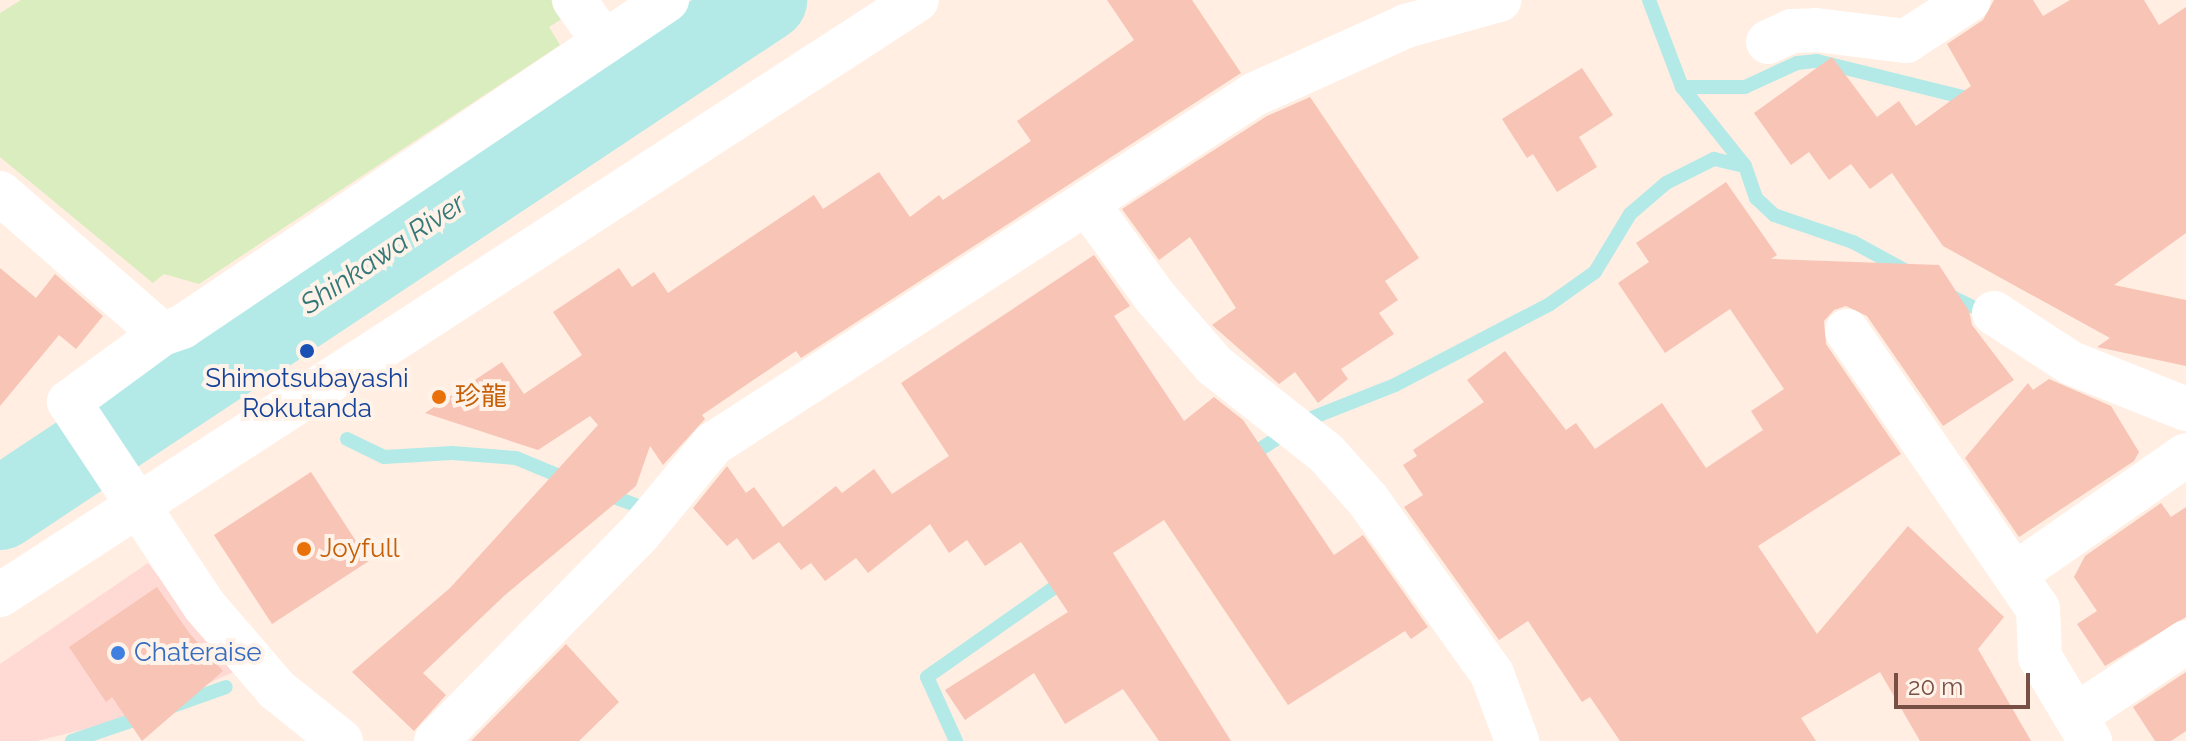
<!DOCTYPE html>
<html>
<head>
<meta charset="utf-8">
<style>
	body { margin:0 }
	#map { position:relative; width:2186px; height:741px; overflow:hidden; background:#ffeee1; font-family:Raleway,"Noto Sans JP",sans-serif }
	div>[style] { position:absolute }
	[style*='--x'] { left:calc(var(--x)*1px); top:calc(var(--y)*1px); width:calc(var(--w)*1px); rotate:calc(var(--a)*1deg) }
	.commercial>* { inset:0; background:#ffdad4 }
	.green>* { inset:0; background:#d9edbe }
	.stream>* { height:14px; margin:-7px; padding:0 7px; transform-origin:7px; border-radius:7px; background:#b3eae8 }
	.river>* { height:82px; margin:-41px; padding:0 41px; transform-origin:41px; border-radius:41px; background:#b3eae8 }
	.building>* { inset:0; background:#f7c4b6 }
	.street>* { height:44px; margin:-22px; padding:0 22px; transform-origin:22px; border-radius:22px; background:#fff }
	.secondary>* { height:44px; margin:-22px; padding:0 22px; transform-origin:22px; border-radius:22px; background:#fff }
	.dots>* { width:22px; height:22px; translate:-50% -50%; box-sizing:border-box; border:4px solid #fff3e9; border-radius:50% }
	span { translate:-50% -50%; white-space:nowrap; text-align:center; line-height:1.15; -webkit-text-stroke:8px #fff3e9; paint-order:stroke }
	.transit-label { font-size:26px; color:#164399 }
	.food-label { font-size:26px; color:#c56008 }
	.left { translate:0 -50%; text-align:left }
	.shop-label { font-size:26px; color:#366cbe }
	.water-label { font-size:28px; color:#357878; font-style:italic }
	.scale { position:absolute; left:1894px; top:673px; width:136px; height:36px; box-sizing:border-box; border:4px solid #784f45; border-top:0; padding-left:10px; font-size:24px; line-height:28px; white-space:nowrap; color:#784f45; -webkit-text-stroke:6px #fff3e9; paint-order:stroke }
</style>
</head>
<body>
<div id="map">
	<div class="commercial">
		<i style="clip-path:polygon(148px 563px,208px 642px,238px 670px,134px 717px,37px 741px,0 741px,0 664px)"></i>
	</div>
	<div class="green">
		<i style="clip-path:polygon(21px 0,551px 0,563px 18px,549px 27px,560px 45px,199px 284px,164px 274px,153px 283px,0 157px,0 13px)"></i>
	</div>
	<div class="stream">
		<i style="--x:1649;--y:0;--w:93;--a:69.2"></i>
		<i style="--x:1682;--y:87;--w:63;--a:0"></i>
		<i style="--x:1745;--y:87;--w:57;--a:-24.8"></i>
		<i style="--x:1797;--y:63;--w:20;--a:-6"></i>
		<i style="--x:1817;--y:61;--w:163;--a:13.9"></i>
		<i style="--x:1682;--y:87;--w:101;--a:51.4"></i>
		<i style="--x:1745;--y:166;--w:34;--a:71"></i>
		<i style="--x:1756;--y:198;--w:25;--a:43"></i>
		<i style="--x:1774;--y:215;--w:83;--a:18.9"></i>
		<i style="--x:1853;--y:242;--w:63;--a:28.6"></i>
		<i style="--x:1946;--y:294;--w:28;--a:26"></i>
		<i style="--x:347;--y:439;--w:41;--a:25.9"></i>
		<i style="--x:384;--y:457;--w:68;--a:-3.4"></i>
		<i style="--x:452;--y:453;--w:64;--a:4.5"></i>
		<i style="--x:516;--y:458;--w:57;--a:22.5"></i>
		<i style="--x:1248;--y:457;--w:67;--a:-32.7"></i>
		<i style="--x:1304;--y:421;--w:98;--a:-21.6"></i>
		<i style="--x:1395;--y:385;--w:175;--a:-27.6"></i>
		<i style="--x:1550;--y:304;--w:55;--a:-35.4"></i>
		<i style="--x:1595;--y:272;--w:68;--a:-58.9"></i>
		<i style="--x:1630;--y:214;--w:48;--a:-40.7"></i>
		<i style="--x:1666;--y:183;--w:54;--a:-26.6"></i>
		<i style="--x:1714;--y:159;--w:32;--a:13"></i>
		<i style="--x:603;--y:493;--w:40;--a:20.2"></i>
		<i style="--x:173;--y:706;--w:56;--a:-19.7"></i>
		<i style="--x:72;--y:741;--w:78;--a:-18.7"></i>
		<i style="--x:956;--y:741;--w:70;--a:-114.4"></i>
		<i style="--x:927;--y:677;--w:172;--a:-35.1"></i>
	</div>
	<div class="river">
		<i style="--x:0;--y:509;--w:920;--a:-33.6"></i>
	</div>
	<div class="building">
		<i style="clip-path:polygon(1107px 0,1192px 0,1241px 73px,801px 358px,796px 351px,702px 415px,705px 419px,663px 465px,650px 446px,636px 486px,505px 595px,423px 673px,446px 695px,414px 731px,352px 672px,450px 588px,598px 425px,590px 416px,538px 450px,425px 413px,502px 362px,524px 394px,582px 355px,553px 312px,619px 268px,632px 287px,654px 272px,668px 293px,814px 195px,823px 209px,879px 172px,910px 217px,939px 195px,943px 200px,1031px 141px,1017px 121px,1134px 40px)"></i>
		<i style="clip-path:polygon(1994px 0,2033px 0,2043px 16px,2070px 0,2144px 0,2159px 25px,2186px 7px,2186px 233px,2114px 285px,2186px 300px,2186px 366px,2097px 347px,2110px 338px,1943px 246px,1892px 173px,1870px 189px,1851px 164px,1829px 180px,1809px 152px,1791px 165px,1754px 113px,1832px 57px,1877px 117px,1899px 101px,1916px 126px,1971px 86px,1947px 44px,1983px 20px)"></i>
		<i style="clip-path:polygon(1582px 68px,1613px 115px,1579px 137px,1597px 167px,1557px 192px,1533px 154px,1527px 158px,1502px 119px)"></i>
		<i style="clip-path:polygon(1310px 97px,1419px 258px,1385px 281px,1398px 300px,1379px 313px,1394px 334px,1341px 369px,1348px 379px,1318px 403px,1295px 372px,1279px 384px,1212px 325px,1236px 308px,1190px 237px,1159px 260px,1122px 209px,1267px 116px)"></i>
		<i style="clip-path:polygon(1726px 182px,1777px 255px,1771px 259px,1939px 265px,1969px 311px,1972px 325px,2014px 380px,1943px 426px,1867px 316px,1846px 306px,1834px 310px,1824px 321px,1826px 344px,1901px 454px,1758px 546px,1817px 634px,1908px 526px,2004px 617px,1978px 649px,2031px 741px,1920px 741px,1880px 672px,1801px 718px,1816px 741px,1620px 741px,1590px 697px,1582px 702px,1528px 621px,1499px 640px,1404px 507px,1423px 495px,1403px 465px,1417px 456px,1413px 450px,1484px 402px,1467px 380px,1505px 351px,1566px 430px,1576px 423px,1595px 449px,1662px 403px,1706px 468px,1763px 430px,1751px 411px,1784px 389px,1730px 309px,1665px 353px,1618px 283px,1649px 262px,1636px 243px)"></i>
		<i style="clip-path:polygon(1094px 255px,1130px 306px,1114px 316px,1184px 421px,1214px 397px,1243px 420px,1334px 555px,1363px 535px,1428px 627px,1411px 639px,1405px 631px,1288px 705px,1164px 520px,1113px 553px,1231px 741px,1159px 741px,1123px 689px,1065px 724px,1034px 673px,965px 720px,945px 690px,1068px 612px,1021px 542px,985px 566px,967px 540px,949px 553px,930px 524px,868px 573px,856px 558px,825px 581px,811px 563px,801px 570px,779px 542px,753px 560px,737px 538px,727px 546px,693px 508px,727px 466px,746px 493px,754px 487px,783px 527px,836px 486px,842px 493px,874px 469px,892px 494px,949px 456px,901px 383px)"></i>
		<i style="clip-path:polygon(0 268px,36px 298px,55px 274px,103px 316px,76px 349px,59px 335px,0 406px)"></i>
		<i style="clip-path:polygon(2049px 379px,2111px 406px,2139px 452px,2134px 461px,2019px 537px,1965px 458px,2028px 383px,2033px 390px)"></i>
		<i style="clip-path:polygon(311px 472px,369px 561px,272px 624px,214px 535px)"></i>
		<i style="clip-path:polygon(2161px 503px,2171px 517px,2186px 507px,2186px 617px,2105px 666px,2077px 624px,2097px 611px,2074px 577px,2085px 556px)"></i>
		<i style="clip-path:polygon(157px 587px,190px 634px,223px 671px,142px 741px,112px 697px,106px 702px,69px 647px)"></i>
		<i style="clip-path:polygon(566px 644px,619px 702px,579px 741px,471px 741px)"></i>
		<i style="clip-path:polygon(2186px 672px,2186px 731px,2171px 741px,2155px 741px,2133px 707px)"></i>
	</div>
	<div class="street">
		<i style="--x:574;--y:0;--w:52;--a:54.5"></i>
		<i style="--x:1768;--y:42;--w:26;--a:-25"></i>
		<i style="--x:1792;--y:31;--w:24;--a:-2"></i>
		<i style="--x:1816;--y:30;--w:91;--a:7"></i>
		<i style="--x:1906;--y:41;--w:75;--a:-33.1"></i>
		<i style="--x:0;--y:193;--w:215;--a:41"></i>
		<i style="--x:1089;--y:206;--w:112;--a:54"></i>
		<i style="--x:1155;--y:297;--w:90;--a:49.1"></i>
		<i style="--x:1214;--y:365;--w:142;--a:38.2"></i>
		<i style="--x:1326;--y:453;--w:63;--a:48.2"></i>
		<i style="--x:1368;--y:500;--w:214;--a:54.5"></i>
		<i style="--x:1492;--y:674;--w:72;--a:69.5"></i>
		<i style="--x:1994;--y:313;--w:92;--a:33"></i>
		<i style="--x:2071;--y:363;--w:124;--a:21.8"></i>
		<i style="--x:1847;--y:331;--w:337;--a:55.5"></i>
		<i style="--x:2038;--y:609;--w:48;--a:87.6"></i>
		<i style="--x:2040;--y:657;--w:98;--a:59.2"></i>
		<i style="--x:2015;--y:574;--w:208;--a:-34.8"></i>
		<i style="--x:2075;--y:716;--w:133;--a:-33.7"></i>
		<i style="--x:341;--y:741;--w:82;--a:-141.4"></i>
		<i style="--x:277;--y:690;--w:112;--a:-130.7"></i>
		<i style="--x:204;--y:605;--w:244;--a:-123.6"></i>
		<i style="--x:69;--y:402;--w:115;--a:-36.2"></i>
		<i style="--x:162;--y:334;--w:21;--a:-19"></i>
		<i style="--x:182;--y:327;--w:585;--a:-33.99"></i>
		<i style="--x:436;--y:741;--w:289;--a:-45.6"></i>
		<i style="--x:638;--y:535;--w:118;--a:-50.5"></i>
		<i style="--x:713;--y:444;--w:645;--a:-32.85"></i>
		<i style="--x:1255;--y:94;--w:166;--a:-24.2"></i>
		<i style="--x:1406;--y:26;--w:97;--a:-15.6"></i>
	</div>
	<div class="secondary">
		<i style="--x:0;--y:595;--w:1093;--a:-32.98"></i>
	</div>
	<div class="dots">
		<i style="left:307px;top:351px;background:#1a4fb4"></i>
		<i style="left:439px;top:397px;background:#e8710a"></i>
		<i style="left:304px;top:549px;background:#e8710a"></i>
		<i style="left:118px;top:653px;background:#3f7fe0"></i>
	</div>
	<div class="transit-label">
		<span style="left:307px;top:394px">Shimotsubayashi<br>Rokutanda</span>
	</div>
	<div class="food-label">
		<span class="left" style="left:455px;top:397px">珍龍</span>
		<span class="left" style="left:320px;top:549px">Joyfull</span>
	</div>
	<div class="shop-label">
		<span class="left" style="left:134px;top:653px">Chateraise</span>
	</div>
	<div class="water-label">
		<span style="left:383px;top:254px;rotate:-34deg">Shinkawa River</span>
	</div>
	<div class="scale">20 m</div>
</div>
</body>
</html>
